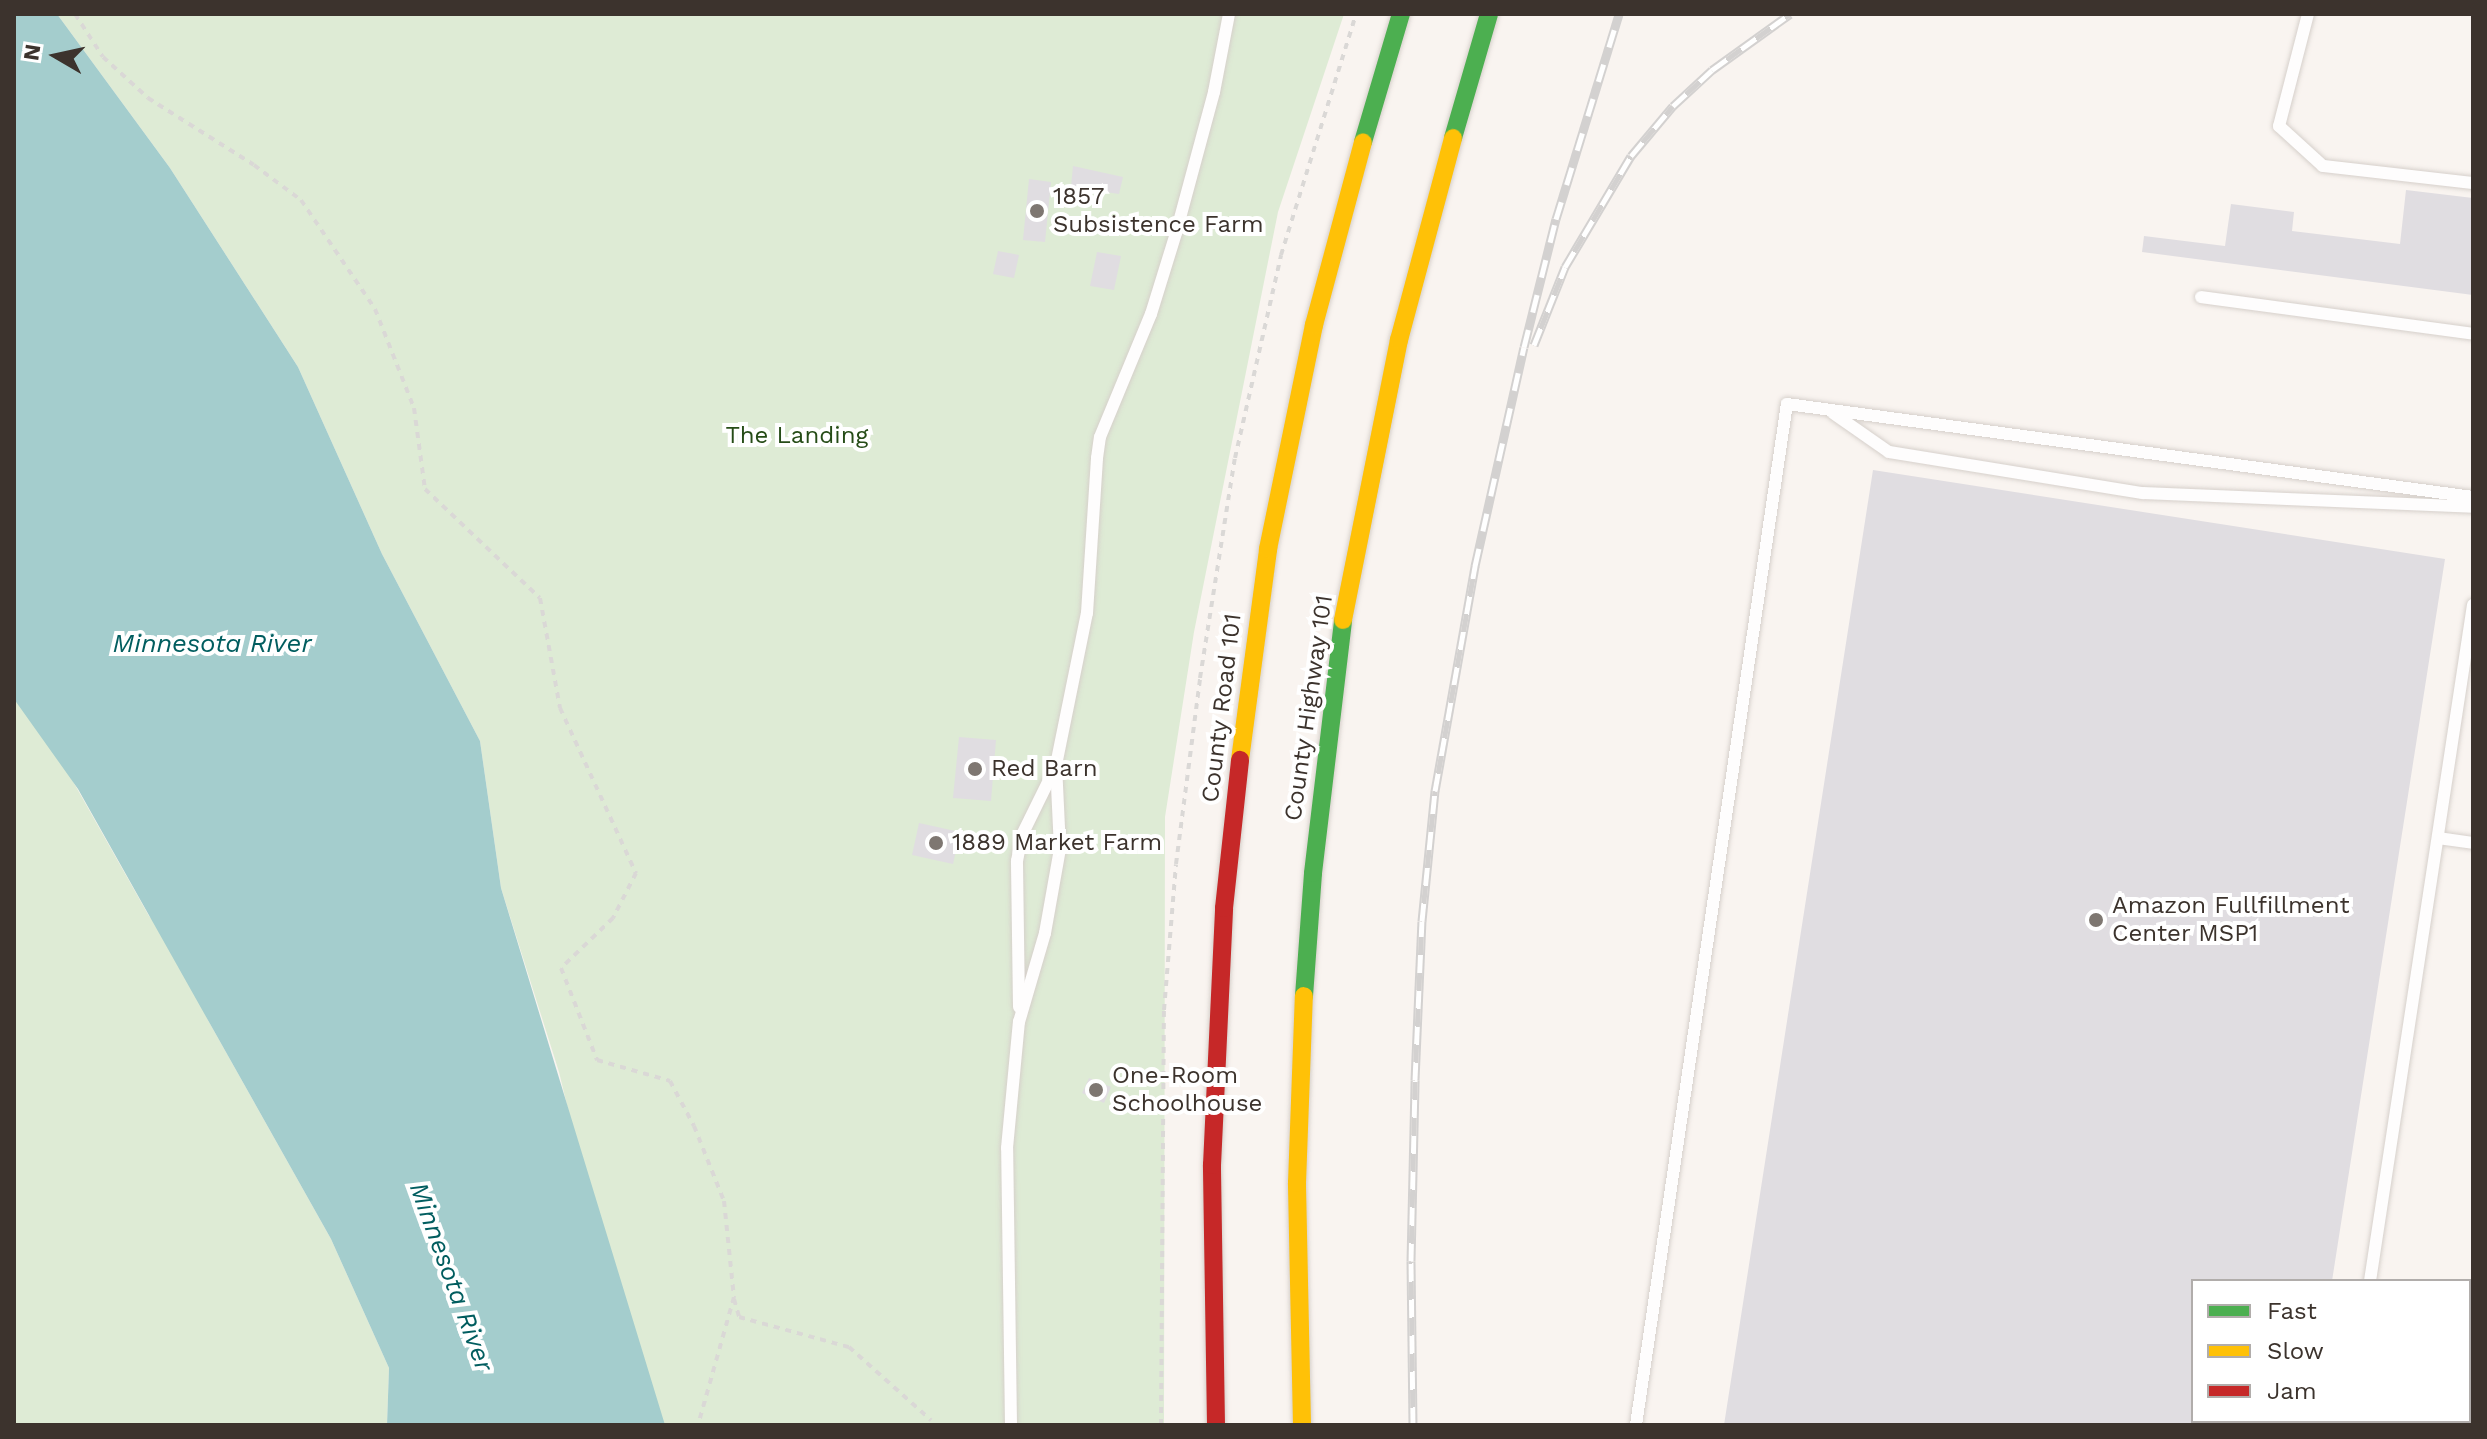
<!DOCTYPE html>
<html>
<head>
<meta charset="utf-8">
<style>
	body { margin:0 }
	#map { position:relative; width:2487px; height:1439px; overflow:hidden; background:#f9f4f0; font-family:"Work Sans",sans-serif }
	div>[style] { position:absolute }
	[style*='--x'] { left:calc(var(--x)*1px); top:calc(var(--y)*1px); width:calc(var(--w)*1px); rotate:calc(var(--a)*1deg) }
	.green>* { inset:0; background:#deebd5 }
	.water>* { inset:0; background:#a4cdcd }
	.building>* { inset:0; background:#e0dde1 }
	.path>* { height:4px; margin-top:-2px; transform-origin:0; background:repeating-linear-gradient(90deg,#dad8d6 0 6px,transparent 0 12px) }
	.roads { filter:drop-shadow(0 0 2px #d6d0cb) drop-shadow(0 0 2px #d6d0cb) }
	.lane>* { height:12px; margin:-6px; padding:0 6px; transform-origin:6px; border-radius:6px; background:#fefdfd }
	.fast>* { height:18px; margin:-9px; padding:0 9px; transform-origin:9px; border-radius:9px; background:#4caf50 }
	.slow>* { height:18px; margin:-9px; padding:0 9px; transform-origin:9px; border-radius:9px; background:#ffc107 }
	.jam>* { height:18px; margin:-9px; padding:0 9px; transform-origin:9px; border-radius:9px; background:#c62828 }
	.rail>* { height:9px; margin-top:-4.5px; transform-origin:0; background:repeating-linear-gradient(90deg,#fff 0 18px,#d3d1d0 0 36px); box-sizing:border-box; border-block:2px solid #d3d1d0 }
	.dots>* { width:22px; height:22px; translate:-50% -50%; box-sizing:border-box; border:4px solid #fff; border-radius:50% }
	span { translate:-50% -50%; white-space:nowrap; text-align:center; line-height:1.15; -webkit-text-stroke:8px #fff; paint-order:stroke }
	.poi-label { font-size:24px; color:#3c332d }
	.left { translate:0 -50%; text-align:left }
	.park-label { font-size:24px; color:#264c17 }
	.street-label { font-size:24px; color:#3c332d }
	.water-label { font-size:26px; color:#015d5f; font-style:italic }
	.frame { position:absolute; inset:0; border:16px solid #3c332d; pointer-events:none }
	.legend { position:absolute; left:2191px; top:1279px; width:280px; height:144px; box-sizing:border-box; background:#fff; border:2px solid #b1adab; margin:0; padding:10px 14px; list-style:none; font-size:24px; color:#3c332d }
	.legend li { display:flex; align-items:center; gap:16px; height:40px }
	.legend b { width:40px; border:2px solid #b1adab }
	.north { position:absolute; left:16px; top:16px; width:80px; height:80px; -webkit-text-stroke:6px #fff; paint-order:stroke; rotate:279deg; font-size:22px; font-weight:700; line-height:32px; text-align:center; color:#3c332d }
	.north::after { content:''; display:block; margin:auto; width:28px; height:36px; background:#3c332d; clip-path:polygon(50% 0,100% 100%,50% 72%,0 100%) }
</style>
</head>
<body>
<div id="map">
	<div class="green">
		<i style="clip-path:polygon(57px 14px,1344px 14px,1278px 212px,1194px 632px,1165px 817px,1164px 1425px,644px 1425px,559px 1072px,501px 888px,480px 741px,382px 554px,298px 367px,170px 168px)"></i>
		<i style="clip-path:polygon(14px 677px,149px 916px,170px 939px,209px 1022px,331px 1239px,389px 1368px,387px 1425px,14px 1425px)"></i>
	</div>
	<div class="water">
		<i style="clip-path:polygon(14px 14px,57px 14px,170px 168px,298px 367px,382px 554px,480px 741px,501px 888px,665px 1425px,387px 1425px,389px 1368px,331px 1239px,78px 789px,14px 699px)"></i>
	</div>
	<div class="building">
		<i style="clip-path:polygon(1073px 166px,1123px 177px,1119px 194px,1071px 187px)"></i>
		<i style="clip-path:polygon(1029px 179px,1051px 182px,1045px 242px,1023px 240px)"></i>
		<i style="clip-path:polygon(2406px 190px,2473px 198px,2473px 295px,2142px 252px,2144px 236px,2225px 246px,2231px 204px,2294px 212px,2292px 231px,2400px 244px)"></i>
		<i style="clip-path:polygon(998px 251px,1019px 255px,1014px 278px,993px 274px)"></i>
		<i style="clip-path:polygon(1097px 252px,1121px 256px,1114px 290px,1090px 286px)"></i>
		<i style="clip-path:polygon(1873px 470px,2445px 559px,2332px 1281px,2193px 1281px,2193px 1425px,1724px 1425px)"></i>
		<i style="clip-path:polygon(959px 737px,996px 740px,991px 801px,953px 798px)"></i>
		<i style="clip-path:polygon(919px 823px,960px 832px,953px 864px,912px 855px)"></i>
		<i style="clip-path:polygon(1089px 1078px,1111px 1087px,1104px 1103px,1082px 1093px)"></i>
	</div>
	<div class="path">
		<i style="--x:75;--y:14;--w:51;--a:56.9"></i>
		<i style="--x:103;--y:57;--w:61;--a:42.3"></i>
		<i style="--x:148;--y:98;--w:125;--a:32.3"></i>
		<i style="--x:254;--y:165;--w:59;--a:36.7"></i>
		<i style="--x:301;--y:200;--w:132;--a:55.8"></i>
		<i style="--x:375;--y:309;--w:106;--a:68.5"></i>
		<i style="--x:414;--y:408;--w:82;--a:82.3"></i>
		<i style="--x:425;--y:489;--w:158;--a:43.5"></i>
		<i style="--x:540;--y:598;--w:112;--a:79.7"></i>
		<i style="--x:560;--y:708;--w:182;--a:65.3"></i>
		<i style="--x:636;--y:873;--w:51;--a:117.1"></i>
		<i style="--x:613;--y:918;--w:72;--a:136.1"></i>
		<i style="--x:561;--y:968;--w:99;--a:68.6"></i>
		<i style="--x:597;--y:1060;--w:76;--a:16"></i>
		<i style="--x:670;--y:1081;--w:51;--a:61.9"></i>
		<i style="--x:694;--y:1126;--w:81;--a:68.2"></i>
		<i style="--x:724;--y:1201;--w:97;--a:84.1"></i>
		<i style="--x:734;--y:1297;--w:133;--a:105.7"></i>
		<i style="--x:734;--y:1299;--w:19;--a:74"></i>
		<i style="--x:739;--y:1317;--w:114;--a:15.3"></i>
		<i style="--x:849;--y:1347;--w:110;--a:41.7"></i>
		<i style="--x:1161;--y:1425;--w:415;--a:-89.6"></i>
		<i style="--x:1164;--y:1010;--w:146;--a:-85.3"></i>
		<i style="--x:1176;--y:864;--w:188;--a:-82.6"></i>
		<i style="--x:1200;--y:678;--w:223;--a:-81"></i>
		<i style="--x:1235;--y:458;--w:208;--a:-77.2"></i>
		<i style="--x:1281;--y:255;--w:252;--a:-72.7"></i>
	</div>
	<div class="roads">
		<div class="lane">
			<i style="--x:2308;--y:14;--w:116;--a:104.5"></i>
			<i style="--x:2279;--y:126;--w:59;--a:42.3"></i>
			<i style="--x:2323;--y:166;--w:151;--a:6.5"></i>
			<i style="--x:2201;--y:297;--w:275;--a:7.7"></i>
			<i style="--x:1833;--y:413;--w:68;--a:34.9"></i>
			<i style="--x:1889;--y:452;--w:257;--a:9.2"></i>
			<i style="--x:2143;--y:493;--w:330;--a:2.4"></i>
			<i style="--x:2438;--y:838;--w:35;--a:8"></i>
			<i style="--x:1019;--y:1007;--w:146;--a:-90.8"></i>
			<i style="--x:1017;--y:861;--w:26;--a:-79"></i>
			<i style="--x:1022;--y:835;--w:77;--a:-63.8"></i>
			<i style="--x:2370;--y:1281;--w:684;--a:-81.34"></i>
			<i style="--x:2469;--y:1318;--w:4;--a:14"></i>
			<i style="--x:1011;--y:1425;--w:277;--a:-90.8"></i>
			<i style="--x:1007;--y:1148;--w:127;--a:-84.6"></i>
			<i style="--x:1019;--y:1022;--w:93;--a:-73.7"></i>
			<i style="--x:1045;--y:933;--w:85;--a:-79.9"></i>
			<i style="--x:1060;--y:849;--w:84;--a:-92.7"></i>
			<i style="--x:1056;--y:765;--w:155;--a:-78.5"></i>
			<i style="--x:1087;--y:613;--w:155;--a:-86.3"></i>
			<i style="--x:1097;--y:458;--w:21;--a:-82"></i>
			<i style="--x:1100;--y:437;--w:133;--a:-67.5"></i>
			<i style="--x:1151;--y:314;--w:85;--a:-72.8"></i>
			<i style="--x:1176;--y:233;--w:146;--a:-74.9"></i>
			<i style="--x:1214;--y:92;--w:79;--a:-79.1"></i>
			<i style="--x:1636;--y:1425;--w:1032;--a:-81.59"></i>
			<i style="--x:1787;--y:404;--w:692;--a:7.72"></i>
			<i style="--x:2348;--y:1425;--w:4;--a:-90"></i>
		</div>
		<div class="fast">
			<i style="--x:1453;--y:138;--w:129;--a:-73.8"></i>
			<i style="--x:1363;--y:142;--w:134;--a:-73.5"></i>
			<i style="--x:1304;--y:996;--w:123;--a:-85.8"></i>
			<i style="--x:1313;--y:873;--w:255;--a:-83.2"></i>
		</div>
		<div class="slow">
			<i style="--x:1343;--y:620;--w:286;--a:-78.7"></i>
			<i style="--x:1399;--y:340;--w:209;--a:-75"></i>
			<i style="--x:1240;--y:760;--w:213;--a:-82.4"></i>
			<i style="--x:1268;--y:549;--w:229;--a:-78.4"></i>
			<i style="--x:1314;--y:325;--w:189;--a:-75"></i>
			<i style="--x:1302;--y:1425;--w:242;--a:-91.2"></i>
			<i style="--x:1297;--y:1183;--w:187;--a:-87.9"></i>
		</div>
		<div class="jam">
			<i style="--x:1216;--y:1425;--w:260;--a:-90.9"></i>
			<i style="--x:1212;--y:1165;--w:257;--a:-87.3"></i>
			<i style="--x:1224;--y:908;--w:149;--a:-83.8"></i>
		</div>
	</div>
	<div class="rail">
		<i style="--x:1534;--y:345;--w:84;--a:-68.3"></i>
		<i style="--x:1565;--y:267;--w:129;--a:-59.3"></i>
		<i style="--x:1631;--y:156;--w:65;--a:-50"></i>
		<i style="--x:1673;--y:106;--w:53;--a:-42.7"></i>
		<i style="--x:1712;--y:70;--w:96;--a:-35.7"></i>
		<i style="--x:1413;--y:1425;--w:164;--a:-90.7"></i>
		<i style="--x:1411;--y:1261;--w:181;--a:-88.7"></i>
		<i style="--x:1415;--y:1080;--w:159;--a:-87.5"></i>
		<i style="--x:1422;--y:921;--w:131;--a:-84.3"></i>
		<i style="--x:1435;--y:791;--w:229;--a:-79.9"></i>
		<i style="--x:1475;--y:566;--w:224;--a:-77.4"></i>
		<i style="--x:1524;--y:347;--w:132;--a:-76"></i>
		<i style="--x:1556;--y:219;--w:214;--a:-72.9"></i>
	</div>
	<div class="dots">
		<i style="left:1037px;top:211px;background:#7e7771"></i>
		<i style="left:975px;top:769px;background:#7e7771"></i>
		<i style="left:936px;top:843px;background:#7e7771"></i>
		<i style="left:2096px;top:920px;background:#7e7771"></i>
		<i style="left:1096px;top:1090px;background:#7e7771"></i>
	</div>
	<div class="poi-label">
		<span class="left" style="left:1053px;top:211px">1857<br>Subsistence Farm</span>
		<span class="left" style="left:991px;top:769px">Red Barn</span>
		<span class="left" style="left:952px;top:843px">1889 Market Farm</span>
		<span class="left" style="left:2112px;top:920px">Amazon Fullfillment<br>Center MSP1</span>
		<span class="left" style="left:1112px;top:1090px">One-Room<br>Schoolhouse</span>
	</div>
	<div class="park-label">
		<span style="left:797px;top:436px">The Landing</span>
	</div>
	<div class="street-label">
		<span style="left:1222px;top:708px;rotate:-83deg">County Road 101</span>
		<span style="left:1309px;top:708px;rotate:-82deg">County Highway 101</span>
	</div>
	<div class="water-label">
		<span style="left:212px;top:644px">Minnesota River</span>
		<span style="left:451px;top:1277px;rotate:70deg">Minnesota River</span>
	</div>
	<div class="frame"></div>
	<ul class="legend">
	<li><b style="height:10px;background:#4caf50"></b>Fast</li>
	<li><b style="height:10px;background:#ffc107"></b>Slow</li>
	<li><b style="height:10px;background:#c62828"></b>Jam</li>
	</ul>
	<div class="north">N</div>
</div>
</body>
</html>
